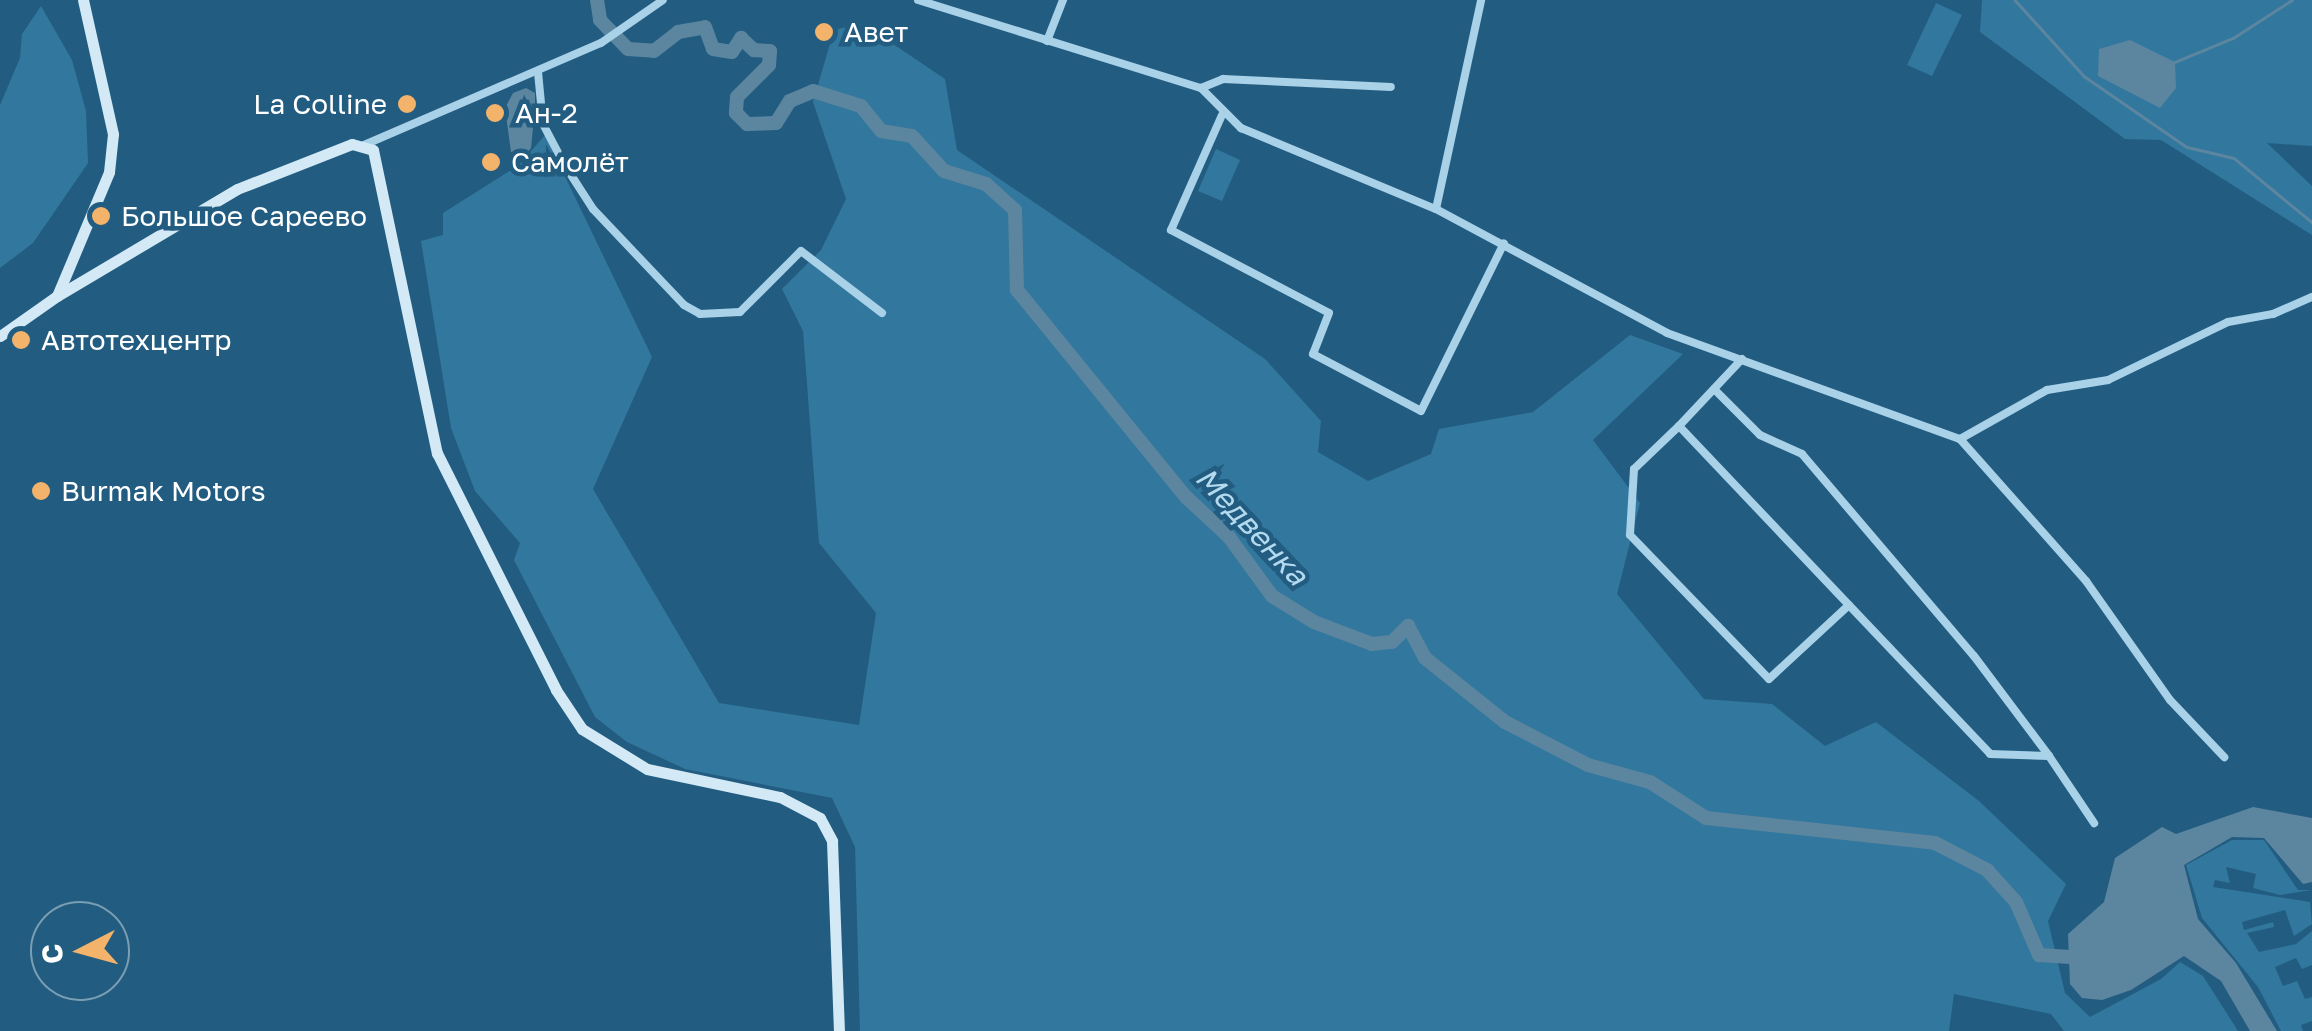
<!DOCTYPE html>
<html>
<head>
<meta charset="utf-8">
<style>
	body { margin:0 }
	#map { position:relative; width:2312px; height:1031px; overflow:hidden; background:#225d81; font-family:"Golos Text",sans-serif }
	div>[style] { position:absolute }
	[style*='--x'] { left:calc(var(--x)*1px); top:calc(var(--y)*1px); width:calc(var(--w)*1px); rotate:calc(var(--a)*1deg) }
	.green>* { inset:0; background:#32779d }
	.water>* { inset:0; background:#5c869f }
	.stream>* { height:2.5px; margin:-1.25px; padding:0 1.25px; transform-origin:1.25px; border-radius:1.25px; background:#5c869f }
	.river>* { height:14px; margin:-7px; padding:0 7px; transform-origin:7px; border-radius:7px; background:#5c869f }
	.street>* { height:8px; margin:-4px; padding:0 4px; transform-origin:4px; border-radius:4px; background:#a9d1e8 }
	.secondary>* { height:11px; margin:-5.5px; padding:0 5.5px; transform-origin:5.5px; border-radius:5.5px; background:#d3e9f6 }
	.dots>* { width:28px; height:28px; translate:-50% -50%; box-sizing:border-box; border:5px solid #225d81; border-radius:50% }
	span { translate:-50% -50%; white-space:nowrap; text-align:center; line-height:1.15; -webkit-text-stroke:9px #225d81; paint-order:stroke }
	.poi-label { font-size:28px; color:#fff }
	.left { translate:0 -50%; text-align:left }
	.right { translate:-100% -50%; text-align:right }
	.water-label { font-size:30px; color:#b4daef; font-style:italic }
	.north { position:absolute; left:30px; top:901px; width:100px; height:100px; box-sizing:border-box; background:#225d81; border:2px solid #7a9eb3; border-radius:50%; rotate:264deg; font-size:28px; font-weight:700; line-height:40px; text-align:center; color:#fff }
	.north::after { content:''; display:block; margin:auto; width:35px; height:45px; background:#f3b36b; clip-path:polygon(50% 0,100% 100%,50% 72%,0 100%) }
</style>
</head>
<body>
<div id="map">
	<div class="green">
		<i style="clip-path:polygon(1982px 0,2312px 0,2312px 146px,2267px 143px,2312px 186px,2312px 235px,2161px 140px,2125px 139px,1980px 32px)"></i>
		<i style="clip-path:polygon(1936px 3px,1962px 15px,1932px 76px,1907px 65px)"></i>
		<i style="clip-path:polygon(41px 6px,72px 60px,86px 111px,88px 163px,33px 243px,0 268px,0 105px,20px 58px,22px 34px)"></i>
		<i style="clip-path:polygon(862px 23px,945px 79px,957px 150px,1265px 359px,1321px 421px,1318px 452px,1368px 481px,1431px 454px,1439px 429px,1533px 412px,1630px 335px,1683px 354px,1593px 440px,1640px 503px,1617px 594px,1704px 699px,1772px 704px,1825px 746px,1876px 722px,1979px 801px,2066px 884px,2048px 921px,2065px 993px,2090px 1017px,2161px 979px,2180px 962px,2203px 976px,2238px 1031px,2064px 1031px,2051px 1014px,1954px 994px,1949px 1031px,860px 1031px,855px 847px,832px 798px,685px 769px,627px 742px,595px 717px,514px 560px,520px 543px,475px 491px,451px 428px,421px 241px,443px 235px,443px 213px,519px 165px,545px 135px,652px 357px,593px 489px,719px 703px,859px 725px,876px 613px,819px 543px,803px 331px,782px 289px,821px 250px,846px 199px,813px 102px,834px 30px)"></i>
		<i style="clip-path:polygon(1216px 149px,1240px 160px,1222px 201px,1198px 191px)"></i>
		<i style="clip-path:polygon(2232px 840px,2264px 840px,2298px 890px,2312px 890px,2280px 895px,2253px 888px,2256px 874px,2226px 867px,2230px 883px,2215px 880px,2213px 887px,2310px 902px,2312px 924px,2294px 936px,2285px 910px,2242px 922px,2244px 930px,2273px 922px,2274px 927px,2247px 933px,2259px 952px,2296px 944px,2312px 931px,2312px 965px,2302px 969px,2296px 958px,2275px 967px,2283px 986px,2297px 981px,2305px 999px,2312px 997px,2312px 1021px,2301px 1025px,2303px 1031px,2281px 1031px,2258px 987px,2202px 918px,2186px 865px)"></i>
	</div>
	<div class="water">
		<i style="clip-path:polygon(2130px 40px,2175px 62px,2176px 88px,2160px 108px,2098px 76px,2099px 49px)"></i>
		<i style="clip-path:polygon(526px 88px,535px 93px,535px 107px,531px 148px,522px 159px,511px 152px,505px 108px,513px 93px)"></i>
		<i style="clip-path:polygon(2253px 807px,2312px 818px,2312px 882px,2303px 884px,2264px 838px,2232px 837px,2184px 865px,2198px 919px,2236px 963px,2277px 1031px,2250px 1031px,2221px 981px,2184px 956px,2131px 990px,2102px 1000px,2082px 998px,2070px 984px,2068px 934px,2104px 902px,2115px 858px,2162px 827px,2176px 834px)"></i>
	</div>
	<div class="stream">
		<i style="--x:2015;--y:0;--w:103;--a:47.8"></i>
		<i style="--x:2084;--y:76;--w:125;--a:34.6"></i>
		<i style="--x:2187;--y:147;--w:48;--a:13.2"></i>
		<i style="--x:2234;--y:158;--w:101;--a:39.4"></i>
		<i style="--x:2175;--y:62;--w:63;--a:-22.5"></i>
		<i style="--x:2233;--y:38;--w:70;--a:-32.8"></i>
	</div>
	<div class="river">
		<i style="--x:597;--y:0;--w:20;--a:81"></i>
		<i style="--x:600;--y:20;--w:40;--a:46"></i>
		<i style="--x:628;--y:49;--w:26;--a:4"></i>
		<i style="--x:654;--y:51;--w:31;--a:-38"></i>
		<i style="--x:678;--y:32;--w:27;--a:-10"></i>
		<i style="--x:705;--y:27;--w:23;--a:70"></i>
		<i style="--x:713;--y:49;--w:19;--a:9"></i>
		<i style="--x:732;--y:52;--w:17;--a:-57"></i>
		<i style="--x:741;--y:38;--w:18;--a:43"></i>
		<i style="--x:754;--y:50;--w:16;--a:4"></i>
		<i style="--x:770;--y:51;--w:14;--a:94"></i>
		<i style="--x:769;--y:65;--w:45;--a:135"></i>
		<i style="--x:737;--y:97;--w:16;--a:94"></i>
		<i style="--x:736;--y:113;--w:16;--a:45"></i>
		<i style="--x:747;--y:124;--w:29;--a:-2"></i>
		<i style="--x:776;--y:123;--w:26;--a:-58"></i>
		<i style="--x:790;--y:101;--w:25;--a:-23"></i>
		<i style="--x:813;--y:91;--w:50;--a:17.4"></i>
		<i style="--x:861;--y:106;--w:32;--a:51"></i>
		<i style="--x:881;--y:131;--w:31;--a:9"></i>
		<i style="--x:912;--y:136;--w:47;--a:47.6"></i>
		<i style="--x:944;--y:171;--w:44;--a:17.2"></i>
		<i style="--x:986;--y:184;--w:39;--a:42"></i>
		<i style="--x:1015;--y:210;--w:80;--a:88.6"></i>
		<i style="--x:1017;--y:290;--w:267;--a:50.8"></i>
		<i style="--x:1186;--y:497;--w:59;--a:42.9"></i>
		<i style="--x:1229;--y:537;--w:73;--a:53.9"></i>
		<i style="--x:1272;--y:596;--w:49;--a:31.8"></i>
		<i style="--x:1314;--y:622;--w:62;--a:20.8"></i>
		<i style="--x:1372;--y:644;--w:20;--a:-6"></i>
		<i style="--x:1392;--y:642;--w:23;--a:-45"></i>
		<i style="--x:1408;--y:626;--w:36;--a:62"></i>
		<i style="--x:1425;--y:658;--w:102;--a:38.7"></i>
		<i style="--x:1505;--y:722;--w:93;--a:27.4"></i>
		<i style="--x:1588;--y:765;--w:64;--a:15.3"></i>
		<i style="--x:1650;--y:782;--w:67;--a:32.7"></i>
		<i style="--x:1706;--y:818;--w:230;--a:6.2"></i>
		<i style="--x:1935;--y:843;--w:59;--a:27.4"></i>
		<i style="--x:1987;--y:870;--w:43;--a:47.8"></i>
		<i style="--x:2016;--y:902;--w:58;--a:66.5"></i>
		<i style="--x:2039;--y:955;--w:47;--a:3.7"></i>
	</div>
	<div class="street">
		<i style="--x:918;--y:0;--w:296;--a:17.3"></i>
		<i style="--x:1201;--y:88;--w:57;--a:45"></i>
		<i style="--x:1241;--y:128;--w:211;--a:22.6"></i>
		<i style="--x:1436;--y:209;--w:262;--a:28.2"></i>
		<i style="--x:1667;--y:333;--w:312;--a:19.9"></i>
		<i style="--x:1960;--y:439;--w:190;--a:48.4"></i>
		<i style="--x:2086;--y:581;--w:146;--a:54.8"></i>
		<i style="--x:2170;--y:700;--w:79;--a:46.5"></i>
		<i style="--x:1047;--y:41;--w:44;--a:-68.7"></i>
		<i style="--x:538;--y:72;--w:52;--a:84.5"></i>
		<i style="--x:543;--y:124;--w:45;--a:62.3"></i>
		<i style="--x:564;--y:164;--w:54;--a:57.2"></i>
		<i style="--x:593;--y:209;--w:132;--a:46.5"></i>
		<i style="--x:684;--y:305;--w:18;--a:29"></i>
		<i style="--x:700;--y:314;--w:40;--a:-2.9"></i>
		<i style="--x:740;--y:312;--w:86;--a:-45"></i>
		<i style="--x:801;--y:251;--w:102;--a:37.4"></i>
		<i style="--x:1201;--y:88;--w:24;--a:-22"></i>
		<i style="--x:1223;--y:79;--w:168;--a:2.7"></i>
		<i style="--x:1222;--y:115;--w:126;--a:113.9"></i>
		<i style="--x:1171;--y:230;--w:178;--a:27.7"></i>
		<i style="--x:1329;--y:313;--w:44;--a:111.3"></i>
		<i style="--x:1313;--y:354;--w:122;--a:27.8"></i>
		<i style="--x:1421;--y:411;--w:187;--a:-63.7"></i>
		<i style="--x:364;--y:145;--w:258;--a:-23.3"></i>
		<i style="--x:601;--y:43;--w:75;--a:-34.7"></i>
		<i style="--x:1436;--y:209;--w:214;--a:-77.8"></i>
		<i style="--x:1742;--y:359;--w:92;--a:133.2"></i>
		<i style="--x:1679;--y:426;--w:452;--a:46.5"></i>
		<i style="--x:1990;--y:754;--w:59;--a:1.9"></i>
		<i style="--x:2049;--y:756;--w:81;--a:56.1"></i>
		<i style="--x:1714;--y:389;--w:65;--a:45"></i>
		<i style="--x:1760;--y:435;--w:46;--a:24.3"></i>
		<i style="--x:1802;--y:454;--w:265;--a:49.6"></i>
		<i style="--x:1974;--y:656;--w:125;--a:53.1"></i>
		<i style="--x:1679;--y:426;--w:62;--a:136.3"></i>
		<i style="--x:1634;--y:469;--w:66;--a:93.5"></i>
		<i style="--x:1630;--y:535;--w:200;--a:46"></i>
		<i style="--x:1769;--y:679;--w:109;--a:-42.8"></i>
		<i style="--x:1960;--y:439;--w:100;--a:-29.4"></i>
		<i style="--x:2047;--y:390;--w:62;--a:-9.3"></i>
		<i style="--x:2108;--y:380;--w:133;--a:-25.8"></i>
		<i style="--x:2228;--y:322;--w:46;--a:-10.1"></i>
		<i style="--x:2273;--y:314;--w:43;--a:-23.6"></i>
	</div>
	<div class="secondary">
		<i style="--x:57;--y:296;--w:209;--a:-30.7"></i>
		<i style="--x:237;--y:189;--w:123;--a:-21.4"></i>
		<i style="--x:352;--y:144;--w:22;--a:16"></i>
		<i style="--x:373;--y:150;--w:310;--a:78.1"></i>
		<i style="--x:437;--y:453;--w:265;--a:63.3"></i>
		<i style="--x:556;--y:690;--w:47;--a:56.3"></i>
		<i style="--x:582;--y:729;--w:76;--a:31.6"></i>
		<i style="--x:647;--y:769;--w:136;--a:11.9"></i>
		<i style="--x:780;--y:797;--w:45;--a:27.7"></i>
		<i style="--x:820;--y:818;--w:26;--a:62"></i>
		<i style="--x:832;--y:841;--w:190;--a:87.9"></i>
		<i style="--x:0;--y:336;--w:70;--a:-35.1"></i>
		<i style="--x:57;--y:296;--w:134;--a:-67.2"></i>
		<i style="--x:109;--y:172;--w:38;--a:-84"></i>
		<i style="--x:113;--y:134;--w:137;--a:-102.6"></i>
	</div>
	<div class="dots">
		<i style="left:824px;top:32px;background:#f3b36b"></i>
		<i style="left:407px;top:104px;background:#f3b36b"></i>
		<i style="left:495px;top:113px;background:#f3b36b"></i>
		<i style="left:491px;top:162px;background:#f3b36b"></i>
		<i style="left:101px;top:216px;background:#f3b36b"></i>
		<i style="left:21px;top:340px;background:#f3b36b"></i>
		<i style="left:41px;top:491px;background:#f3b36b"></i>
	</div>
	<div class="poi-label">
		<span class="left" style="left:844px;top:32px">Авет</span>
		<span class="right" style="left:387px;top:104px">La Colline</span>
		<span class="left" style="left:515px;top:113px">Ан-2</span>
		<span class="left" style="left:511px;top:162px">Самолёт</span>
		<span class="left" style="left:121px;top:216px">Большое Сареево</span>
		<span class="left" style="left:41px;top:340px">Автотехцентр</span>
		<span class="left" style="left:61px;top:491px">Burmak Motors</span>
	</div>
	<div class="water-label">
		<span style="left:1252px;top:526px;rotate:47deg">Медвенка</span>
	</div>
	<div class="north">С</div>
</div>
</body>
</html>
